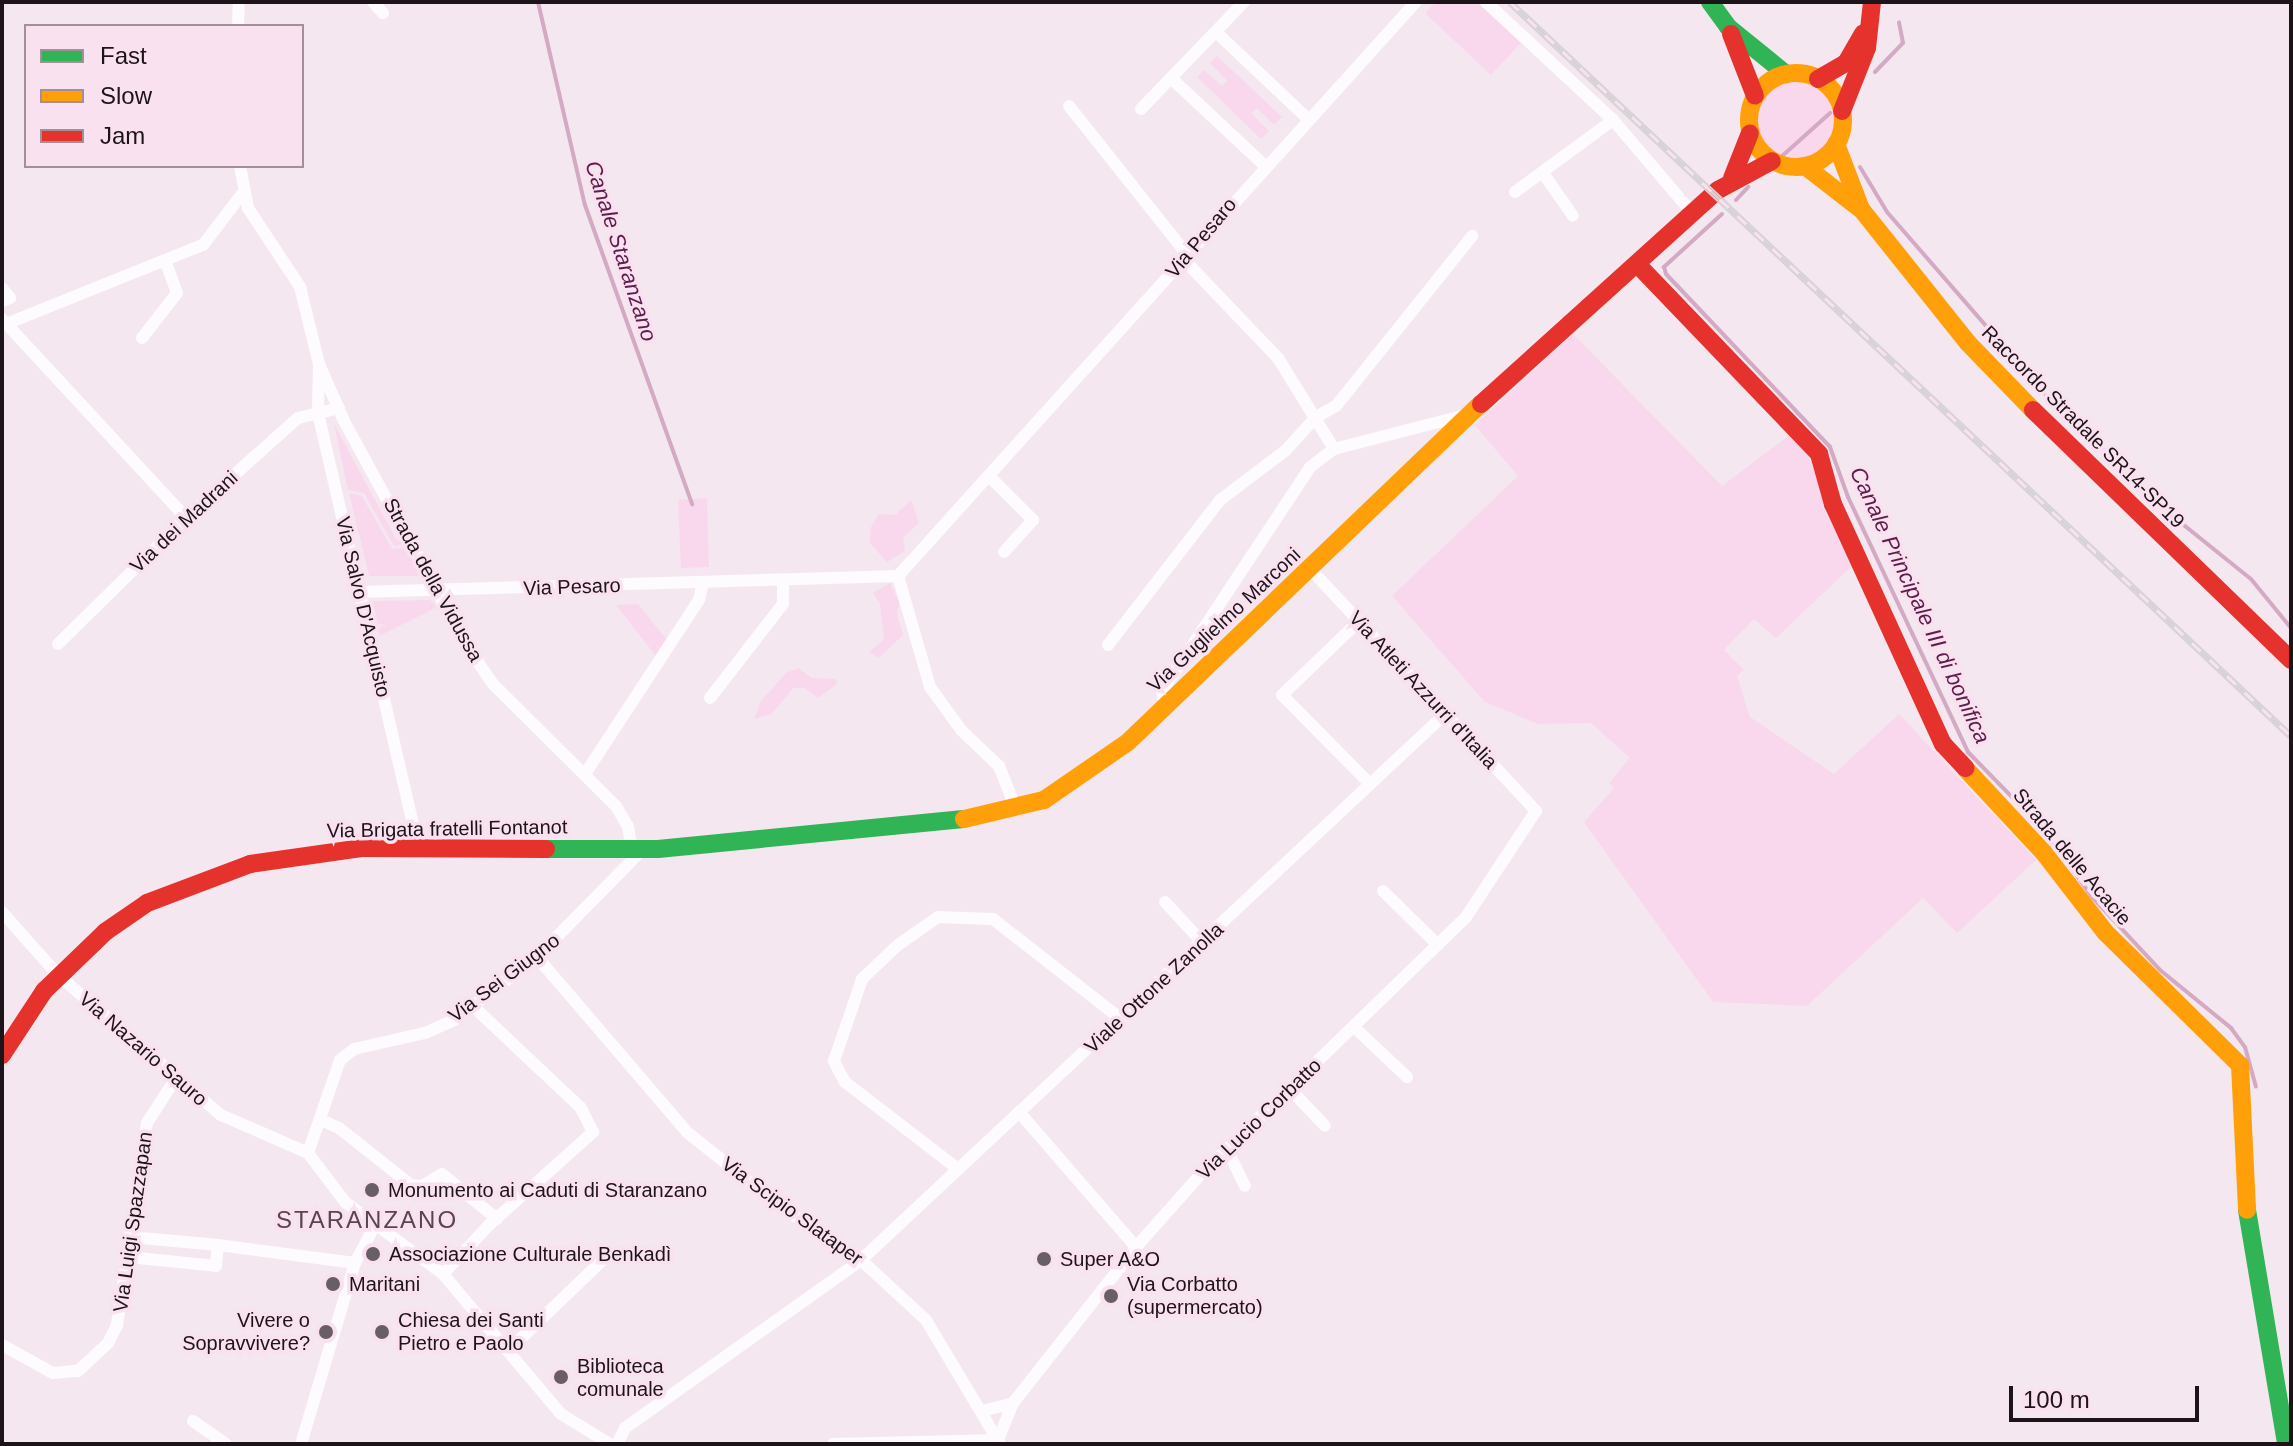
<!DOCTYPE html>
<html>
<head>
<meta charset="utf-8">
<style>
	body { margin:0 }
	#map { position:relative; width:2293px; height:1446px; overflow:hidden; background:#f4e7ef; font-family:Arial,sans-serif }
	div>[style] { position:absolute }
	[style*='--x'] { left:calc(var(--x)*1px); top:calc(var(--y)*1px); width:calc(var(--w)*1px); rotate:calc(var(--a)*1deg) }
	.green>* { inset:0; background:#f9d8ed }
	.round { border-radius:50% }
	.stream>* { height:4px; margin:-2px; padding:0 2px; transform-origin:2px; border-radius:2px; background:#d3a9c4 }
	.street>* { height:12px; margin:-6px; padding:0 6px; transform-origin:6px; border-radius:6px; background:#fdfbfd }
	.fast>* { height:18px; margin:-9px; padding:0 9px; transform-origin:9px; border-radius:9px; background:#30b455 }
	.slow>* { height:18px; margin:-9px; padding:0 9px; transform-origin:9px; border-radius:9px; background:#ff9f0a }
	.slow>.ring { margin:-9px; padding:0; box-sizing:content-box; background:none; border:18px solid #ff9f0a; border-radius:50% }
	.jam>* { height:18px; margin:-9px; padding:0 9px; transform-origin:9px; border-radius:9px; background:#e5322d }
	.rail>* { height:7px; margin-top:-3.5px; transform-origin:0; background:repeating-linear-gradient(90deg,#fae1f0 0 12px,#d6d2d5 0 24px); box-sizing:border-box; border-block:2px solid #d6d2d5 }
	.dots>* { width:22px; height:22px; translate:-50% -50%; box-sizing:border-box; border:4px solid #fae1f0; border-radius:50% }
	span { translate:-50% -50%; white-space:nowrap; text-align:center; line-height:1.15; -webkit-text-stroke:7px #fae1f0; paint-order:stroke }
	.street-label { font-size:20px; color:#1d1419 }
	.poi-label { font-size:20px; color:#1d1419 }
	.left { translate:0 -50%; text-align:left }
	.right { translate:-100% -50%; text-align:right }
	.water-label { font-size:22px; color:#5e1d4c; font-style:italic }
	.quarter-label { font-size:24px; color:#584551; letter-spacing:2px }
	.frame { position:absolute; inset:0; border:4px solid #1d1419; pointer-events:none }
	.legend { position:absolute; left:24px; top:24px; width:280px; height:144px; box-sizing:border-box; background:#fae1f0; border:2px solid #a28f9a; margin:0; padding:10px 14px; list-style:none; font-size:24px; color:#1d1419 }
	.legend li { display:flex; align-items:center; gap:16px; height:40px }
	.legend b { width:40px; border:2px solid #a28f9a }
	.scale { position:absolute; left:2009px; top:1386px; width:190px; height:36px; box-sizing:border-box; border:4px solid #1d1419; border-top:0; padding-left:10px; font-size:24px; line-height:28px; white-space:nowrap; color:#1d1419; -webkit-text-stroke:6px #fae1f0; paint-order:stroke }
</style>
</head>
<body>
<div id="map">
	<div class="green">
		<i style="clip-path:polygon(1436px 2px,1477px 2px,1521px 43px,1491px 75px,1425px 13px)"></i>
		<i style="clip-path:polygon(1217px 56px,1282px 117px,1274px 125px,1257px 108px,1251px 113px,1269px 131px,1261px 139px,1197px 77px,1204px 70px,1222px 86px,1227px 81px,1210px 63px)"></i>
		<i class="round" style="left:1757px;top:80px;width:78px;height:78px"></i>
		<i style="clip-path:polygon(1573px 334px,1722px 486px,1791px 434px,1807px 453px,1853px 565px,1776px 638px,1754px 619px,1724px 650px,1744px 670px,1737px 676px,1750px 717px,1834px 774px,1899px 714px,2036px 860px,1957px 933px,1923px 898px,1807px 1006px,1713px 1002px,1584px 822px,1614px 788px,1609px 783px,1630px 758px,1591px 723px,1538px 724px,1485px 702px,1392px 596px,1518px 476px,1475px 425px)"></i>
		<i style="clip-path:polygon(334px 424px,396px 539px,405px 544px,394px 546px,364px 493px,348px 490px)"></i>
		<i style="clip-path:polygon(349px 493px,362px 496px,392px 549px,407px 547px,420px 576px,369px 576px)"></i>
		<i style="clip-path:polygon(707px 498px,709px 567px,681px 568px,678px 500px)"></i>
		<i style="clip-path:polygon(911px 500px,919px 523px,903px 537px,905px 551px,887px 562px,870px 543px,871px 527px,879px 514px,895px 515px)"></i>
		<i style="clip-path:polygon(890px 583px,899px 602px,897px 614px,903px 635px,879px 658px,869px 652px,884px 640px,880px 604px,873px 593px)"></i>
		<i style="clip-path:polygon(430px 600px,437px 607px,379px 636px,373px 601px)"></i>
		<i style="clip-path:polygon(638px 604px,667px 640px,656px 656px,616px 605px)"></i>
		<i style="clip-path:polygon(798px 668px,812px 678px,836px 679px,837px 684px,818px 698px,805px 688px,793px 688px,772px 714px,754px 719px,761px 701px,786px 673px)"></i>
	</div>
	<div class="stream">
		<i style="--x:538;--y:2;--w:208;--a:77"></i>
		<i style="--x:585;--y:205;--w:318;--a:70.3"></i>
		<i style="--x:1875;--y:72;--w:40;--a:-46"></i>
		<i style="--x:1903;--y:43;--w:21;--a:-101"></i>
		<i style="--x:1781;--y:157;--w:66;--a:-41.9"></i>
		<i style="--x:1860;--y:167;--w:52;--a:59"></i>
		<i style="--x:1887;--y:212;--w:252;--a:49"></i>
		<i style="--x:2052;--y:402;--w:175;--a:43.2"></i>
		<i style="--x:2180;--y:522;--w:91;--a:38.8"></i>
		<i style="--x:2251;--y:579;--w:63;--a:50.8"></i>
		<i style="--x:1736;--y:200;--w:18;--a:-47"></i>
		<i style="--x:1722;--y:214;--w:79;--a:137.6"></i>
		<i style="--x:1664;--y:267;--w:7;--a:74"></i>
		<i style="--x:1666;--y:274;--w:238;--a:46.5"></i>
		<i style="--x:1830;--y:447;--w:53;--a:70.2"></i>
		<i style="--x:1848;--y:497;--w:282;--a:64.8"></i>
		<i style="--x:1968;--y:752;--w:112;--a:45.7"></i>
		<i style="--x:2046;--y:832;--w:80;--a:54.7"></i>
		<i style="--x:2092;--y:897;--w:100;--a:47"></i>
		<i style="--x:2160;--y:970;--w:92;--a:39.2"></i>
		<i style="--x:2231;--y:1028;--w:24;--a:54"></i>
		<i style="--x:2245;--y:1047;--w:41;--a:74.6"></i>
	</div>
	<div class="street">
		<i style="--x:373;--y:2;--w:15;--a:48"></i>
		<i style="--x:1486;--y:2;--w:173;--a:42.9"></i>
		<i style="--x:1613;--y:120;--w:123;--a:49.6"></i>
		<i style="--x:238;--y:26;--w:24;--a:-88"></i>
		<i style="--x:1216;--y:32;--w:127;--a:43.4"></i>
		<i style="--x:1171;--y:78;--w:129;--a:43.1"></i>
		<i style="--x:1069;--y:106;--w:180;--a:51.5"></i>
		<i style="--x:1181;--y:247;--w:20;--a:66"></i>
		<i style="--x:1189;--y:265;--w:129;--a:46.3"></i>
		<i style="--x:1278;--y:358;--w:107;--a:58.4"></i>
		<i style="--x:1141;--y:109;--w:149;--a:-46.1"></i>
		<i style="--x:240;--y:166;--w:43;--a:79.2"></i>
		<i style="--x:248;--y:208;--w:95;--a:56.6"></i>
		<i style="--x:300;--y:287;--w:79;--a:76.1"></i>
		<i style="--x:319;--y:364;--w:62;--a:66.3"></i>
		<i style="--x:344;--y:421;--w:255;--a:61.4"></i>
		<i style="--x:466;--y:645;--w:47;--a:55.3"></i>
		<i style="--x:493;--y:684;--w:173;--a:44.8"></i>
		<i style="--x:616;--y:806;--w:24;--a:60"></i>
		<i style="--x:628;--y:827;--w:23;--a:80"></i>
		<i style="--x:1543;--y:173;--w:52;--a:55.1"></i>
		<i style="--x:1515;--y:192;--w:122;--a:-36.3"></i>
		<i style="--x:2;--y:288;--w:13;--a:51"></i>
		<i style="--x:10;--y:298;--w:9;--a:159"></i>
		<i style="--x:2;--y:319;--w:271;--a:47.2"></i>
		<i style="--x:6;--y:324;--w:212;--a:-21.9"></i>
		<i style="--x:203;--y:245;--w:64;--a:-52.6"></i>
		<i style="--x:142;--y:338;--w:57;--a:-52.1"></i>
		<i style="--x:177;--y:293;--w:35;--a:-110"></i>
		<i style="--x:319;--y:364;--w:49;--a:91.2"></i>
		<i style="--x:318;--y:413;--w:448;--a:77"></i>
		<i style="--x:990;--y:477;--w:61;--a:45"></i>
		<i style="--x:1033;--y:520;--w:43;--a:132.2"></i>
		<i style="--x:898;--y:576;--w:116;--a:73.9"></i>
		<i style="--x:930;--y:687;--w:54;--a:54"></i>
		<i style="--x:962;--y:731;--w:51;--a:43.4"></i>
		<i style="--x:999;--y:766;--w:43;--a:68.2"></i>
		<i style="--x:360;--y:592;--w:538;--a:-1.7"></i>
		<i style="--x:898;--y:576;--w:773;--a:-47.94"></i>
		<i style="--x:1359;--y:621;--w:107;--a:136.1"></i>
		<i style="--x:1282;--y:695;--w:125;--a:45.3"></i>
		<i style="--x:58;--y:644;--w:180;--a:-44.5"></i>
		<i style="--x:186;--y:518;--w:150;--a:-41.8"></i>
		<i style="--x:298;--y:418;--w:42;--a:-13.7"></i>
		<i style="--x:1108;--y:645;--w:183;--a:-52.3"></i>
		<i style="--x:1220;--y:500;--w:83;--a:-37.1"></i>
		<i style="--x:1286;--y:450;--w:45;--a:-47.7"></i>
		<i style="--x:1316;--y:417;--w:23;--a:-29"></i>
		<i style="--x:1336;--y:406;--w:218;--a:-51.3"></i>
		<i style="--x:710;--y:698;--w:119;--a:-52.2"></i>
		<i style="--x:783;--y:604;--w:24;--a:-90"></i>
		<i style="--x:1165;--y:706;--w:15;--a:-101"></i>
		<i style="--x:1162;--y:691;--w:268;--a:-56.5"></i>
		<i style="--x:1310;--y:467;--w:30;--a:-37"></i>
		<i style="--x:1334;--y:449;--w:135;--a:-14.5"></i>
		<i style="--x:585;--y:774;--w:208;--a:-56.8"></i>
		<i style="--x:699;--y:600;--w:18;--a:-77"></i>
		<i style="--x:1383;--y:891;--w:77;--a:44.5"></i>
		<i style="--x:1165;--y:902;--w:56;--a:47.2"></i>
		<i style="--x:2;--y:912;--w:84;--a:48.4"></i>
		<i style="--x:58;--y:975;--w:215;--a:40.7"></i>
		<i style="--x:221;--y:1115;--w:95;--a:23.6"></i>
		<i style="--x:308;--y:1153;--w:61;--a:52.9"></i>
		<i style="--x:345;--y:1202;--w:122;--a:36.3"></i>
		<i style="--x:443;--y:1274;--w:183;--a:49.9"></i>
		<i style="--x:561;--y:1414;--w:57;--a:31.5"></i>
		<i style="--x:537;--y:957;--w:232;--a:49.4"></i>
		<i style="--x:688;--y:1133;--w:119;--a:38.5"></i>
		<i style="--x:781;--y:1207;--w:96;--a:33.5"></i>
		<i style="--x:861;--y:1260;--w:88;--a:42.7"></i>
		<i style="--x:926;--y:1320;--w:144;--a:59.2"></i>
		<i style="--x:1354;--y:1027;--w:73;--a:43.3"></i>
		<i style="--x:1289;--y:1088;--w:52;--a:46.5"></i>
		<i style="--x:1019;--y:1112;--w:179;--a:49.1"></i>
		<i style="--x:321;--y:1120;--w:20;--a:24"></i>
		<i style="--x:339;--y:1128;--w:92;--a:38.4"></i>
		<i style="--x:411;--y:1185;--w:11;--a:5"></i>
		<i style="--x:422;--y:1186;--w:23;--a:-31"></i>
		<i style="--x:442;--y:1174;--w:71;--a:39.3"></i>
		<i style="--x:1227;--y:1149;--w:41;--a:64.1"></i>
		<i style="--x:308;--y:1153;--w:98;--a:-71"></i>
		<i style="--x:340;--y:1060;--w:18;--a:-38"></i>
		<i style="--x:354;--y:1049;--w:73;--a:-12.7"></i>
		<i style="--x:425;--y:1033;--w:32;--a:-24"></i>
		<i style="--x:454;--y:1020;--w:104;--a:-37.2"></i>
		<i style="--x:537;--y:957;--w:150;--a:-45.5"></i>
		<i style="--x:958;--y:1169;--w:143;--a:-142.4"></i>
		<i style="--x:845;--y:1082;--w:24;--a:-118"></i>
		<i style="--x:834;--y:1061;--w:87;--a:-71.1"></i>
		<i style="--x:862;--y:979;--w:50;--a:-43.4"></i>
		<i style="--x:898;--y:945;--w:49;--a:-35"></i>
		<i style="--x:938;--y:917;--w:55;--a:2.1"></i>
		<i style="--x:993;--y:919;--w:162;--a:38"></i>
		<i style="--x:218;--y:1245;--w:138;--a:7.5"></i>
		<i style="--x:128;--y:1257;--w:88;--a:5.8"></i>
		<i style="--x:216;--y:1266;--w:21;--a:-85"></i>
		<i style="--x:218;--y:1245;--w:88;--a:-174.8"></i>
		<i style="--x:443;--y:1274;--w:67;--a:-46.8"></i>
		<i style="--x:489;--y:1225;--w:140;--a:-41.8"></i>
		<i style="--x:593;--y:1132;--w:28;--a:-117"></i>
		<i style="--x:580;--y:1107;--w:147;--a:-136.7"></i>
		<i style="--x:2;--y:1345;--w:58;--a:28.8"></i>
		<i style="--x:53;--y:1373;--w:25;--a:-5"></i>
		<i style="--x:78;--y:1371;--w:41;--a:-43"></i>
		<i style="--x:108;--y:1343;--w:20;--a:-63"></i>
		<i style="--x:117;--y:1325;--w:204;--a:-81.6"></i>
		<i style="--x:147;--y:1123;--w:54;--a:-57.2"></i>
		<i style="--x:510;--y:1349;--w:130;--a:-43.8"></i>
		<i style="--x:982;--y:1411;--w:32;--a:-14"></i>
		<i style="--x:193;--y:1421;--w:40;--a:34.9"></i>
		<i style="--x:998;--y:1440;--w:40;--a:-68"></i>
		<i style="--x:1013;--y:1403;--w:199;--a:-51.7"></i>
		<i style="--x:1136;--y:1247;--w:99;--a:-48.3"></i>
		<i style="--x:1202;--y:1173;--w:368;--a:-44.1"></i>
		<i style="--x:1466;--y:917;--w:127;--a:-56.6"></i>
		<i style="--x:1536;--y:811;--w:331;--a:-133"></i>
		<i style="--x:301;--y:1444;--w:189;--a:-73.4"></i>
		<i style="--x:355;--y:1263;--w:41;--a:-62.2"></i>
		<i style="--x:617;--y:1444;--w:18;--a:-63"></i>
		<i style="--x:625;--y:1428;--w:290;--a:-35.4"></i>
		<i style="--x:861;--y:1260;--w:799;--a:-43.07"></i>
		<i style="--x:833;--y:1444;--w:165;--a:-1.4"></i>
	</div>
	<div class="fast">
		<i style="--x:1710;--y:2;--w:31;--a:54"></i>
		<i style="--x:1728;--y:27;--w:75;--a:39"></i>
		<i style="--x:546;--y:849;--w:112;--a:0"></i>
		<i style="--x:658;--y:849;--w:307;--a:-5.6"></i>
		<i style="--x:2247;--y:1210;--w:237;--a:80.5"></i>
	</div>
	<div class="slow">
		<i class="ring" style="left:1749px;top:73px;width:76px;height:76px"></i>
		<i style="--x:1836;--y:144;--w:70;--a:69"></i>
		<i style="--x:1861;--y:209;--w:171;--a:51.4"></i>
		<i style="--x:1968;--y:343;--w:93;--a:45.9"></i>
		<i style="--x:1805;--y:166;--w:68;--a:37.9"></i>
		<i style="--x:1965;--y:768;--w:116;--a:47.1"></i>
		<i style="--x:2044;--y:853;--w:100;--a:52.3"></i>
		<i style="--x:2105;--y:932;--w:190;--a:44.6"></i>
		<i style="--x:2240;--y:1065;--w:145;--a:87.2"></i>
		<i style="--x:964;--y:819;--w:82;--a:-13.4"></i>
		<i style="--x:1044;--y:800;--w:102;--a:-34.6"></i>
		<i style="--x:1128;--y:742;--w:489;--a:-43.8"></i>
	</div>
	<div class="jam">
		<i style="--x:1731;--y:34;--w:66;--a:68.8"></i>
		<i style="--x:1818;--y:79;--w:32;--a:-30"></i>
		<i style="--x:1846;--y:63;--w:34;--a:-60"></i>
		<i style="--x:1842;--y:111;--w:68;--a:-68.4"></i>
		<i style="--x:1867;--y:48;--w:46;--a:-83.8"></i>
		<i style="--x:1732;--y:178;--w:48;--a:-68.2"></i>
		<i style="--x:1638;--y:265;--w:262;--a:46.2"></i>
		<i style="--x:1819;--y:454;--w:52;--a:74.4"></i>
		<i style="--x:1833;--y:504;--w:264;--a:65.4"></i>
		<i style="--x:1943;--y:744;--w:33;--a:47"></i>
		<i style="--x:1481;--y:404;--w:319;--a:-42.1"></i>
		<i style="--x:1718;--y:190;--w:61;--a:-28.2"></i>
		<i style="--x:2033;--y:410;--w:359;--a:44.1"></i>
		<i style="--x:2;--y:1055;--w:77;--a:-56.7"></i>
		<i style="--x:44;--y:991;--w:85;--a:-44"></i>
		<i style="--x:105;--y:932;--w:51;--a:-34.6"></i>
		<i style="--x:147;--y:903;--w:110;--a:-20.7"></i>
		<i style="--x:250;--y:864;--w:114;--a:-8.1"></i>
		<i style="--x:363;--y:848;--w:183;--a:0.3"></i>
	</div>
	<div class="rail">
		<i style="--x:1510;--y:2;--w:1072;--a:43.22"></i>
	</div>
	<div class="dots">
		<i style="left:372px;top:1190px;background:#685e64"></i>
		<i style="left:373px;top:1254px;background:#685e64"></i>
		<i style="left:1044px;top:1259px;background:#685e64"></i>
		<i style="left:333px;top:1284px;background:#685e64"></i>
		<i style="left:1111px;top:1296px;background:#685e64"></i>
		<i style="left:326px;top:1332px;background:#685e64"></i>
		<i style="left:382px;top:1332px;background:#685e64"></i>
		<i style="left:561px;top:1377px;background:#685e64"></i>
	</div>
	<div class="street-label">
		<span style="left:1201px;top:238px;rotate:-50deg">Via Pesaro</span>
		<span style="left:2083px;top:427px;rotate:45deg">Raccordo Stradale SR14-SP19</span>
		<span style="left:184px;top:522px;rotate:-43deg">Via dei Madrani</span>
		<span style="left:433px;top:580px;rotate:61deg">Strada della Vidussa</span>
		<span style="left:572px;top:587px;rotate:-2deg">Via Pesaro</span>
		<span style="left:363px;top:607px;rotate:77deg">Via Salvo D'Acquisto</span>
		<span style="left:1224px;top:620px;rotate:-43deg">Via Guglielmo Marconi</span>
		<span style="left:1423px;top:690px;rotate:47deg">Via Atleti Azzurri d'Italia</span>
		<span style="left:447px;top:829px;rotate:-1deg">Via Brigata fratelli Fontanot</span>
		<span style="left:2072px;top:857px;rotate:50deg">Strada delle Acacie</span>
		<span style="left:504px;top:978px;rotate:-37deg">Via Sei Giugno</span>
		<span style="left:1154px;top:988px;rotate:-43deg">Viale Ottone Zanolla</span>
		<span style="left:143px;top:1049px;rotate:41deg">Via Nazario Sauro</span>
		<span style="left:1259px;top:1119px;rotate:-44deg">Via Lucio Corbatto</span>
		<span style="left:792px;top:1211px;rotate:36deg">Via Scipio Slataper</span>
		<span style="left:133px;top:1222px;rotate:-82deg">Via Luigi Spazzapan</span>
	</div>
	<div class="poi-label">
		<span class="left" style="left:388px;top:1190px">Monumento ai Caduti di Staranzano</span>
		<span class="left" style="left:389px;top:1254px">Associazione Culturale Benkadì</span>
		<span class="left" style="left:1060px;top:1259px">Super A&amp;O</span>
		<span class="left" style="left:349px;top:1284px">Maritani</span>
		<span class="left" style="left:1127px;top:1296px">Via Corbatto<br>(supermercato)</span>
		<span class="right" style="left:310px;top:1332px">Vivere o<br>Sopravvivere?</span>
		<span class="left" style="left:398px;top:1332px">Chiesa dei Santi<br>Pietro e Paolo</span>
		<span class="left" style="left:577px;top:1378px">Biblioteca<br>comunale</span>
	</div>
	<div class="water-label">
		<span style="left:621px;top:251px;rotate:72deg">Canale Staranzano</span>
		<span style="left:1920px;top:605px;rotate:65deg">Canale Principale III di bonifica</span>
	</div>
	<div class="quarter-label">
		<span style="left:367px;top:1220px">STARANZANO</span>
	</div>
	<div class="frame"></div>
	<ul class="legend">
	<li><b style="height:10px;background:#30b455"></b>Fast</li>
	<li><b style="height:10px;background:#ff9f0a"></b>Slow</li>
	<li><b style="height:10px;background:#e5322d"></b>Jam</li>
	</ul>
	<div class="scale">100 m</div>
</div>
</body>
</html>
